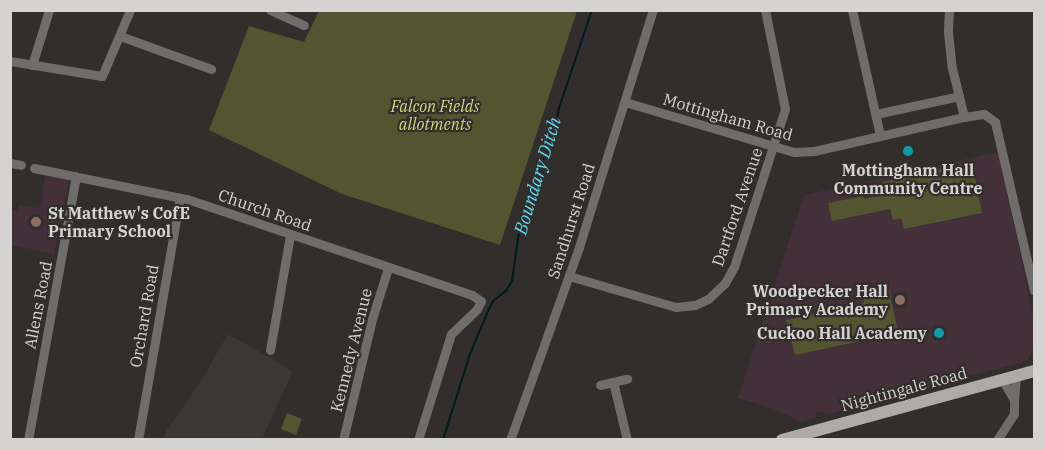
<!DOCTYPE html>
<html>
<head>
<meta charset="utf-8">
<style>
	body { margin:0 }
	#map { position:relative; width:1045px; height:450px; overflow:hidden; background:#312e2c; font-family:"IBM Plex Serif",serif }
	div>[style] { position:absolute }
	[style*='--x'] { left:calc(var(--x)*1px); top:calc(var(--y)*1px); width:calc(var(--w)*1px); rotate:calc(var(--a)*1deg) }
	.built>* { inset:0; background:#3e3630 }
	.education>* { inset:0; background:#433039 }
	.green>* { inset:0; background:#52552f }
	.stream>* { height:2px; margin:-1px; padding:0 1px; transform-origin:1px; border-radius:1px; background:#011a20 }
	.minor>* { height:9px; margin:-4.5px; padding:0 4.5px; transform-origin:4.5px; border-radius:4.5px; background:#6e6d6c }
	.major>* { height:12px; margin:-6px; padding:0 6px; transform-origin:6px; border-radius:6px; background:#adaaa8 }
	.dots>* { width:16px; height:16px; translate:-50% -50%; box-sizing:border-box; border:3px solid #312e2c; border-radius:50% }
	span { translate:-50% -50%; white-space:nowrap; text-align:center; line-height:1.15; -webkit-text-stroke:4.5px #312e2c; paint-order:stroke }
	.park-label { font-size:16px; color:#d0d67a; font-style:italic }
	.street-label { font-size:16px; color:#d5d3d2 }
	.poi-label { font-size:16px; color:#d5d3d2; font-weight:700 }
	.left { translate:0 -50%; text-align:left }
	.right { translate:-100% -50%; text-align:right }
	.water-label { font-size:18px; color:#5ddbf4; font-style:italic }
	.frame { position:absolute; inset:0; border:12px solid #d5d3d2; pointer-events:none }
</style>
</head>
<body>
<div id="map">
	<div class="built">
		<i style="clip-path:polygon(228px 334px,293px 371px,262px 439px,164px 439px,166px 431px,199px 384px)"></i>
	</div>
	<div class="education">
		<i style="clip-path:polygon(998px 152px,1034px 318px,1034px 347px,1027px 361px,914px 391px,911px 384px,905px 385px,906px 393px,894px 396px,891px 392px,886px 393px,885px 399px,825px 415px,822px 411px,816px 412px,816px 418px,801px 422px,774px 409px,738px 398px,804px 195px)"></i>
		<i style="clip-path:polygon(45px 176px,69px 181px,54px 254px,11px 245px,11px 210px,17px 211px,18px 205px,40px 208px)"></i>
	</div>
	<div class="green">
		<i style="clip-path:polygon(319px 11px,577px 11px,500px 245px,342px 194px,209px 130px,249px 26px,304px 42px)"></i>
		<i style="clip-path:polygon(972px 162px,982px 213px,904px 229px,901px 218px,893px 220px,890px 209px,832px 221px,828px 203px,863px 196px,865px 199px,884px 195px,882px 182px)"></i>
		<i style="clip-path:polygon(889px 289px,898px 333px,795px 355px,786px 320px,864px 303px,863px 295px)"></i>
		<i style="clip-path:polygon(287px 413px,302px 419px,296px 435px,281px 429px)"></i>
	</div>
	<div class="stream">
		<i style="--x:443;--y:440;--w:90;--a:-72.6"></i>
		<i style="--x:470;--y:354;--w:47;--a:-67.3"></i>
		<i style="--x:488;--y:311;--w:11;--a:-63"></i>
		<i style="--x:493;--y:301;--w:16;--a:-38"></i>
		<i style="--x:506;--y:291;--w:12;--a:-59"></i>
		<i style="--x:512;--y:281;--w:58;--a:-82"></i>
		<i style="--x:520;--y:224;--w:26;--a:-65"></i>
		<i style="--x:531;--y:200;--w:40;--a:-74"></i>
		<i style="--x:542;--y:162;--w:29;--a:-65"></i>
		<i style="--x:554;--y:136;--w:28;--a:-80"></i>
		<i style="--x:559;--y:108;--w:103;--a:-71.4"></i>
	</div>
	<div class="minor">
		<i style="--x:270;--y:10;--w:37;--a:24"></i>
		<i style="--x:852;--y:10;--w:128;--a:77.4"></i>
		<i style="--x:949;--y:10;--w:22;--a:93"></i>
		<i style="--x:948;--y:32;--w:36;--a:84"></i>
		<i style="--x:952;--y:68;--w:50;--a:76.2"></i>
		<i style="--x:964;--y:117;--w:20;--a:-9"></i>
		<i style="--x:984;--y:114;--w:14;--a:36"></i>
		<i style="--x:995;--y:122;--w:173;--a:77"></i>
		<i style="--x:120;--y:36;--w:97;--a:19.9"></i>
		<i style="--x:10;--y:61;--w:93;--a:9.3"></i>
		<i style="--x:102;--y:76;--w:72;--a:-67"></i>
		<i style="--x:32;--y:65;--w:58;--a:-72.8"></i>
		<i style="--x:625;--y:102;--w:176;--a:16.5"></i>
		<i style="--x:794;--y:152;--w:20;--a:-3"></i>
		<i style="--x:814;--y:151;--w:154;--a:-12.8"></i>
		<i style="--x:876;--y:114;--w:85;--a:-12.2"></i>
		<i style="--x:10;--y:163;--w:11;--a:10"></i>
		<i style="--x:34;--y:168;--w:156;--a:11.5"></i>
		<i style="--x:187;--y:199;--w:301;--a:18.6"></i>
		<i style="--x:472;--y:295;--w:11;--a:34"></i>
		<i style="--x:481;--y:301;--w:9;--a:117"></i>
		<i style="--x:477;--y:309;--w:36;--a:136"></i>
		<i style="--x:451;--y:334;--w:111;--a:107.3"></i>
		<i style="--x:569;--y:276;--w:111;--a:16.2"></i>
		<i style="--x:676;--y:307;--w:19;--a:-6"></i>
		<i style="--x:695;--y:305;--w:14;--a:-25"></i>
		<i style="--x:708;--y:299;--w:23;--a:-43"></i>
		<i style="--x:725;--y:283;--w:18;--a:-61"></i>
		<i style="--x:734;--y:267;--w:166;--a:-72.1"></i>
		<i style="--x:785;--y:109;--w:101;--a:-101.4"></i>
		<i style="--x:270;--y:350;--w:117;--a:-80.1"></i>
		<i style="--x:1002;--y:379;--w:24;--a:60"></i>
		<i style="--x:1014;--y:400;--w:25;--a:-85"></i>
		<i style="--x:613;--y:382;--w:60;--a:76.4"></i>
		<i style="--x:600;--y:385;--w:28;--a:-13"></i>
		<i style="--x:28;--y:440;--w:268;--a:-79.7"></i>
		<i style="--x:138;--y:440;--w:246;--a:-80.2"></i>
		<i style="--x:343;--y:440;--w:124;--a:-76.5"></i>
		<i style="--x:372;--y:319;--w:53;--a:-72.6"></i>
		<i style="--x:510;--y:440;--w:205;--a:-70.3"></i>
		<i style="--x:579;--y:247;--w:248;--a:-72.7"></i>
		<i style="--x:997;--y:440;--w:31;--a:-57"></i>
		<i style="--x:1014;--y:414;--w:14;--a:-90"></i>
	</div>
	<div class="major">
		<i style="--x:782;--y:440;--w:261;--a:-15.3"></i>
	</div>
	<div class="dots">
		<i style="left:908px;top:151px;background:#0f9aa8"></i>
		<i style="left:36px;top:222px;background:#8d6e63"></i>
		<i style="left:900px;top:300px;background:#8d6e63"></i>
		<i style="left:939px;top:333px;background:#0f9aa8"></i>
	</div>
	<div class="park-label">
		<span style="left:435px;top:115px">Falcon Fields<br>allotments</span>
	</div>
	<div class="street-label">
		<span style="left:728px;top:117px;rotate:16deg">Mottingham Road</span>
		<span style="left:737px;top:207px;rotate:-71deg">Dartford Avenue</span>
		<span style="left:265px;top:210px;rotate:19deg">Church Road</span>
		<span style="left:571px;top:221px;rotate:-72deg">Sandhurst Road</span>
		<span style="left:38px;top:305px;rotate:-79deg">Allens Road</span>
		<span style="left:144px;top:316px;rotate:-80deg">Orchard Road</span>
		<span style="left:351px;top:350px;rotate:-76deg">Kennedy Avenue</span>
		<span style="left:904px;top:389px;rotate:-15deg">Nightingale Road</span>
	</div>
	<div class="poi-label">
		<span style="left:908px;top:179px">Mottingham Hall<br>Community Centre</span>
		<span class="left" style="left:48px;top:222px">St Matthew's CofE<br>Primary School</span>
		<span class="right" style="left:888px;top:300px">Woodpecker Hall<br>Primary Academy</span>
		<span class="right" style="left:927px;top:333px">Cuckoo Hall Academy</span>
	</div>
	<div class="water-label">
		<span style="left:538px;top:176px;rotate:-73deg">Boundary Ditch</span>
	</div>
	<div class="frame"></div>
</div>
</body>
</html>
